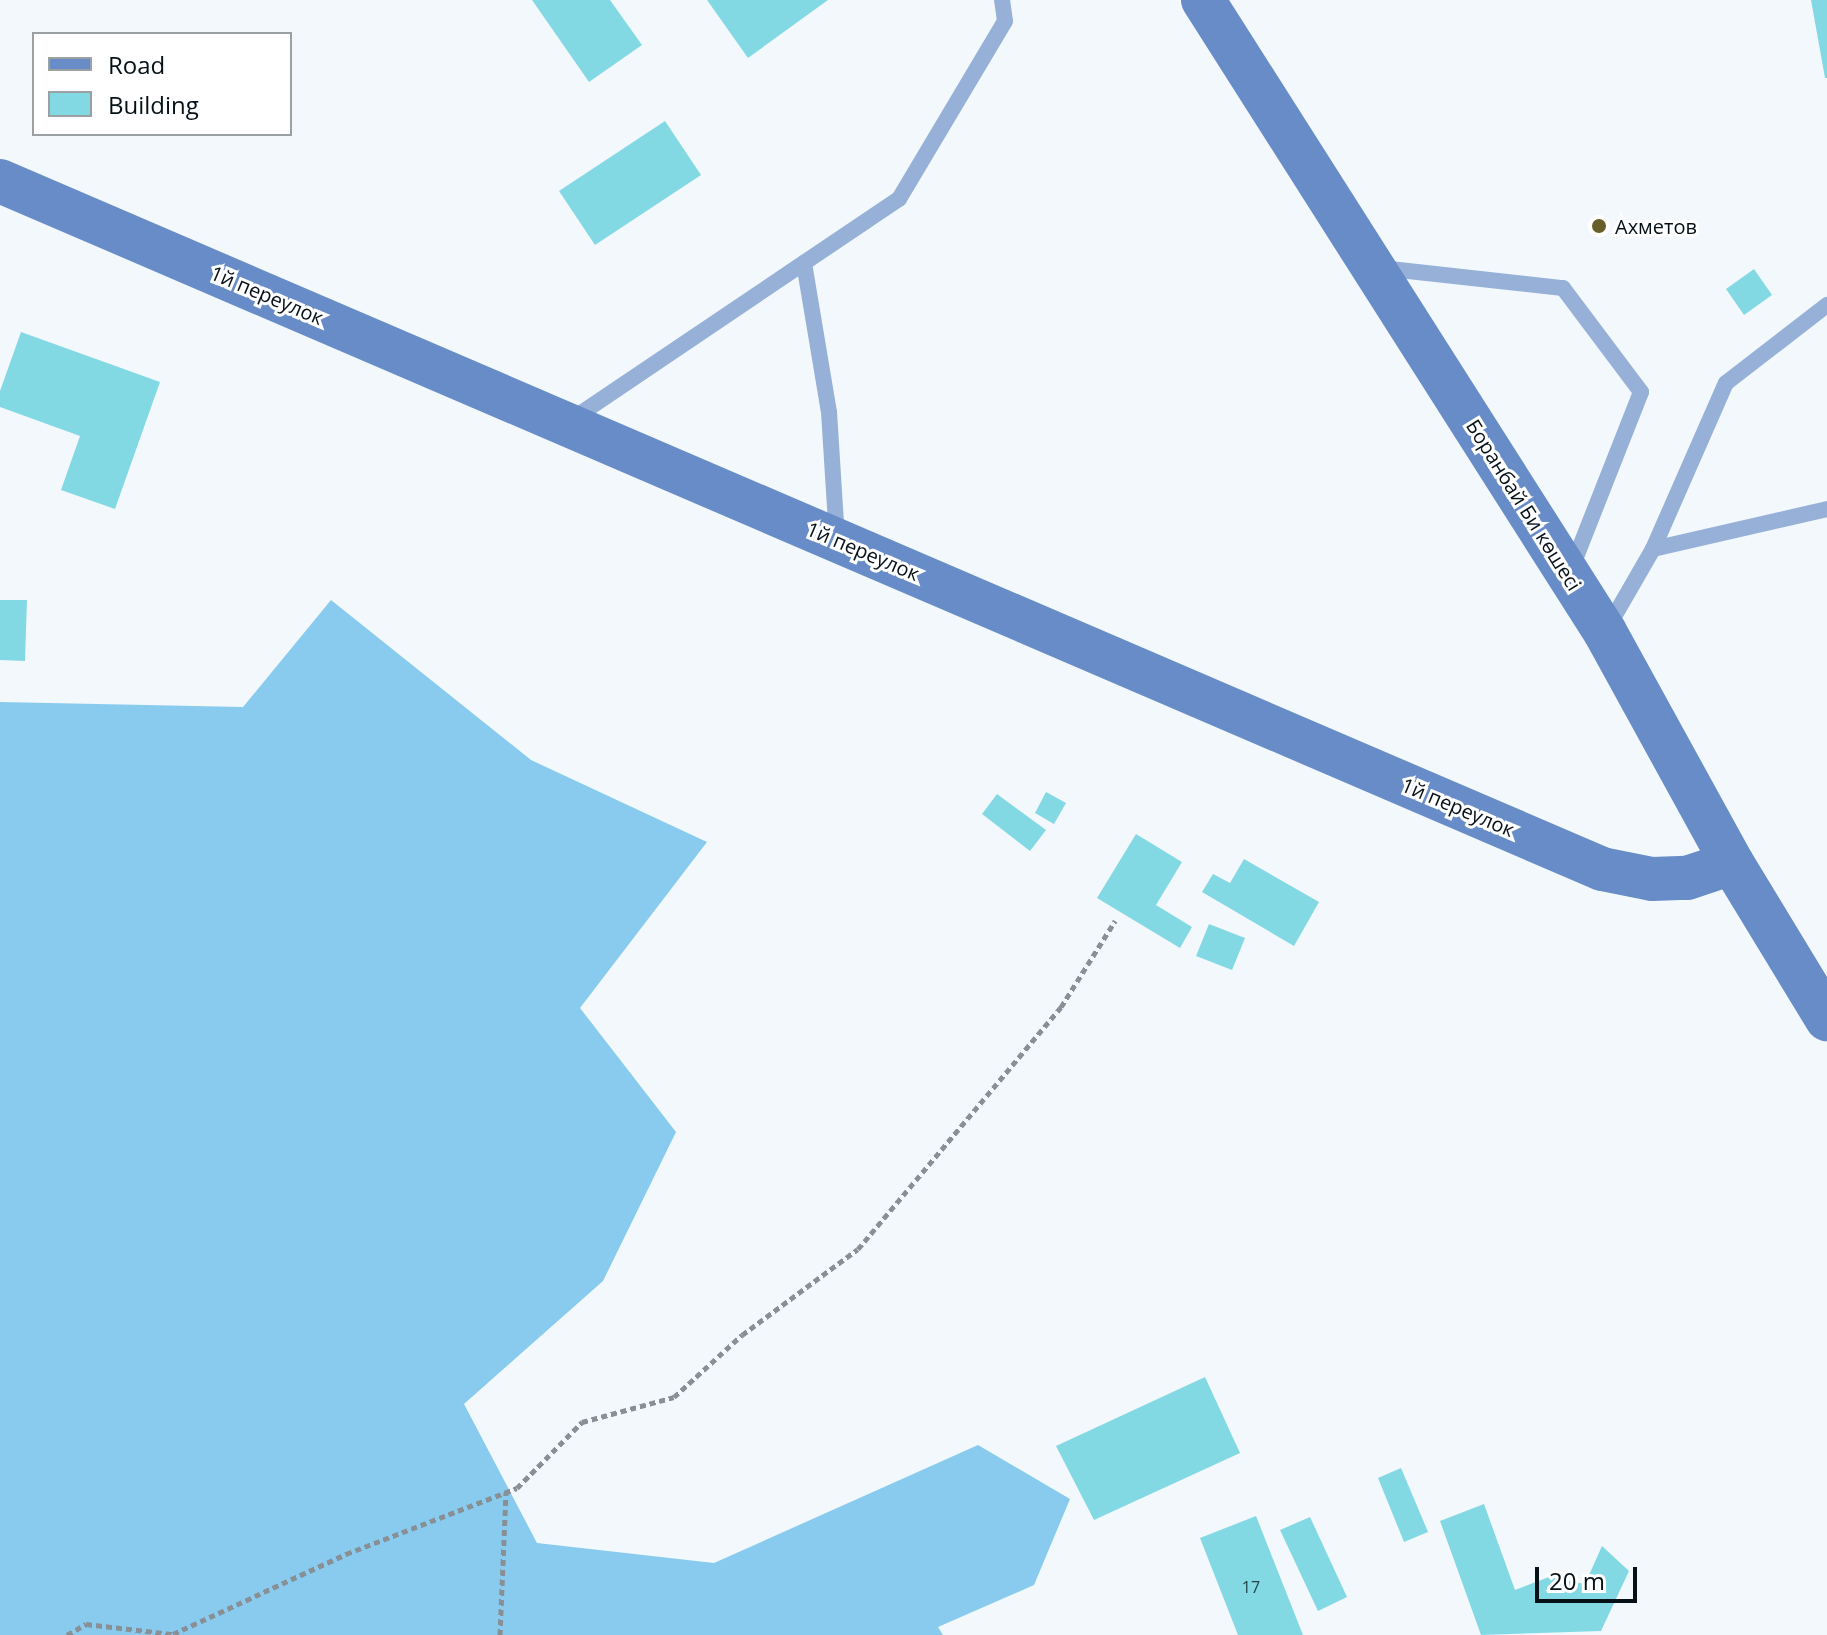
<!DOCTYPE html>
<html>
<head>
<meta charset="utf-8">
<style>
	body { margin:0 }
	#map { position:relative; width:1827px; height:1635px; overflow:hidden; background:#f2f8fc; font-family:"Open Sans",sans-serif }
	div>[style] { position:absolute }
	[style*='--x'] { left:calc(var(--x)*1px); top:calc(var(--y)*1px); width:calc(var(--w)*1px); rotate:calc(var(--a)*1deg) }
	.forest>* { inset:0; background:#88cbee }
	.building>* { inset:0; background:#83d9e3 }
	.path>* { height:5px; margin-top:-2.5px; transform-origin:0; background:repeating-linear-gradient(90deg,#889095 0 6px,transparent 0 10px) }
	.lane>* { height:16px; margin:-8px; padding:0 8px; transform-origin:8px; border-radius:8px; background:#96b0d8 }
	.secondary>* { height:44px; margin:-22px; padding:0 22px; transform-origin:22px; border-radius:22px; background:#678cc7 }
	.dots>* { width:22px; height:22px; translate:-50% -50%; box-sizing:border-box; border:4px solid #fff; border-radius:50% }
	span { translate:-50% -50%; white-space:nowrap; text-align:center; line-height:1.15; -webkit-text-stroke:6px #fff; paint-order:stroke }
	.number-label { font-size:16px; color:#24434a }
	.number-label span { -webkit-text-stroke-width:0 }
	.poi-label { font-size:20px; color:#051117 }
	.left { translate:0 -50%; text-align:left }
	.street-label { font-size:20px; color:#051117 }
	.legend { position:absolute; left:32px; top:32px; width:260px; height:104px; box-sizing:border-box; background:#fff; border:2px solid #9ba0a2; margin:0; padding:10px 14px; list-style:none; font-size:24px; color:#051117 }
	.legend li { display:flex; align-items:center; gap:16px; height:40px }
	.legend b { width:40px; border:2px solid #9ba0a2 }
	.scale { position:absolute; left:1535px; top:1567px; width:102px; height:36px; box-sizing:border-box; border:4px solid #051117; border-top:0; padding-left:10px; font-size:24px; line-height:28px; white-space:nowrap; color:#051117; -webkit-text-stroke:6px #fff; paint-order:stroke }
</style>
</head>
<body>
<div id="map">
	<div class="forest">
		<i style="clip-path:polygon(331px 600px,531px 760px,707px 842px,580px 1008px,676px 1132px,603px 1281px,464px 1404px,537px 1543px,714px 1563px,978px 1445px,1070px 1499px,1034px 1585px,938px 1627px,943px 1635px,0 1635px,0 702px,243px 707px)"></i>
	</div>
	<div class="building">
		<i style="clip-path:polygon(532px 0,610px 0,642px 45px,589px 82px)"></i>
		<i style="clip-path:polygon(707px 0,828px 0,748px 58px)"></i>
		<i style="clip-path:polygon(1811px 0,1827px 0,1827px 78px,1825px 78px)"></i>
		<i style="clip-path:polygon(665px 121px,701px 175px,595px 245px,559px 191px)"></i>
		<i style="clip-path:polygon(1754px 269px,1772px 295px,1744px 315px,1726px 289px)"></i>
		<i style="clip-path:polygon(21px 332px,160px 382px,115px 509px,61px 490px,80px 436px,0 407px,0 391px)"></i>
		<i style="clip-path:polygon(0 600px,27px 600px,25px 661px,0 660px)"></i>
		<i style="clip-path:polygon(1046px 792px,1066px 803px,1054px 824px,1035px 813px)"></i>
		<i style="clip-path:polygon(997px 794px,1046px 830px,1030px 851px,982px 814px)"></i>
		<i style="clip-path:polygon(1136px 834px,1182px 862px,1156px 905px,1192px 927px,1180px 948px,1097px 898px)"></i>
		<i style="clip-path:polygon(1244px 859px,1319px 902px,1294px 946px,1202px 892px,1213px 874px,1230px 883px)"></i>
		<i style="clip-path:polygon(1209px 924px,1245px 938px,1232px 970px,1196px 956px)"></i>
		<i style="clip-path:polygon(1205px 1377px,1240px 1453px,1094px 1520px,1056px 1446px)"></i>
		<i style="clip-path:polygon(1401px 1468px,1428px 1532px,1404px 1542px,1378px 1478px)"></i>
		<i style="clip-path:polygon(1484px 1504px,1515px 1590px,1549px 1577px,1585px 1584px,1602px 1546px,1629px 1571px,1601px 1631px,1481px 1635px,1440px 1521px)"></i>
		<i style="clip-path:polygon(1256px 1516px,1303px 1635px,1238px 1635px,1200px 1538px)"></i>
		<i style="clip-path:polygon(1310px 1517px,1347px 1597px,1318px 1611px,1280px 1530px)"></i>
	</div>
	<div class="path">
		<i style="--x:67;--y:1635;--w:22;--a:-30"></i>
		<i style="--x:86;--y:1624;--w:88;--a:6.6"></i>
		<i style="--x:173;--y:1634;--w:191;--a:-24.8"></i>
		<i style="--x:346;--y:1554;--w:183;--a:-21.1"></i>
		<i style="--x:517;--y:1488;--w:93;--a:-45.4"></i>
		<i style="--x:582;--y:1422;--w:95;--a:-15.2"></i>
		<i style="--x:674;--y:1397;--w:92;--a:-42.4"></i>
		<i style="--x:742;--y:1335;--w:144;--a:-36.6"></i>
		<i style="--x:858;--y:1249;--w:316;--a:-50"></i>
		<i style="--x:1061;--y:1007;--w:102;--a:-57.9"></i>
		<i style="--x:500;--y:1635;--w:143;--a:-87.6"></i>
	</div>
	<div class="lane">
		<i style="--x:804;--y:263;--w:151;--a:80.5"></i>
		<i style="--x:829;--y:412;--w:126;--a:86.4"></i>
		<i style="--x:1381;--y:268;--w:183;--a:6.3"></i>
		<i style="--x:1563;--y:288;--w:130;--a:53.1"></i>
		<i style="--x:1641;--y:392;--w:191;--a:111.5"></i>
		<i style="--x:571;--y:420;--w:396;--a:-34"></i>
		<i style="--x:899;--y:199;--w:207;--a:-59.2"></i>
		<i style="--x:1005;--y:21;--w:21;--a:-98"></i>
		<i style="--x:1653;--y:549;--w:179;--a:-12.9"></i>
		<i style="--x:1608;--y:627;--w:90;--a:-60"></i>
		<i style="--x:1653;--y:549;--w:181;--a:-66.3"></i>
		<i style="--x:1726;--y:383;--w:128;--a:-37.7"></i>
	</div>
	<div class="secondary">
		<i style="--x:1203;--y:0;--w:749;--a:57.54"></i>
		<i style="--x:1605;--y:632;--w:264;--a:61.2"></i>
		<i style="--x:1732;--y:863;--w:183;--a:58.7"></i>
		<i style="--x:0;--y:181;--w:1743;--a:23.24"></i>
		<i style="--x:1602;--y:869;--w:51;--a:11.3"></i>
		<i style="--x:1652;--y:879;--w:35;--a:-2"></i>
		<i style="--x:1687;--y:878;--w:47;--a:-18.4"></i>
	</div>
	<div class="dots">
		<i style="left:1599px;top:226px;background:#685e2a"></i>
	</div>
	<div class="number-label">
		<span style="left:1251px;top:1587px">17</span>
	</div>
	<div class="poi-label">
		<span class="left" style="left:1615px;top:226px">Ахметов</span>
	</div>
	<div class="street-label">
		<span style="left:267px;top:295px;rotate:23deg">1й переулок</span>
		<span style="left:1524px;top:505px;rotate:58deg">Боранбай Би көшесі</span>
		<span style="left:863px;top:551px;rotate:23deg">1й переулок</span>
		<span style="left:1458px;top:807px;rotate:23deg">1й переулок</span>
	</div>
	<ul class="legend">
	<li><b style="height:10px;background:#678cc7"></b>Road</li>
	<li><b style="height:22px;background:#83d9e3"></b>Building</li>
	</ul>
	<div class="scale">20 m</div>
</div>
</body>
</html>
